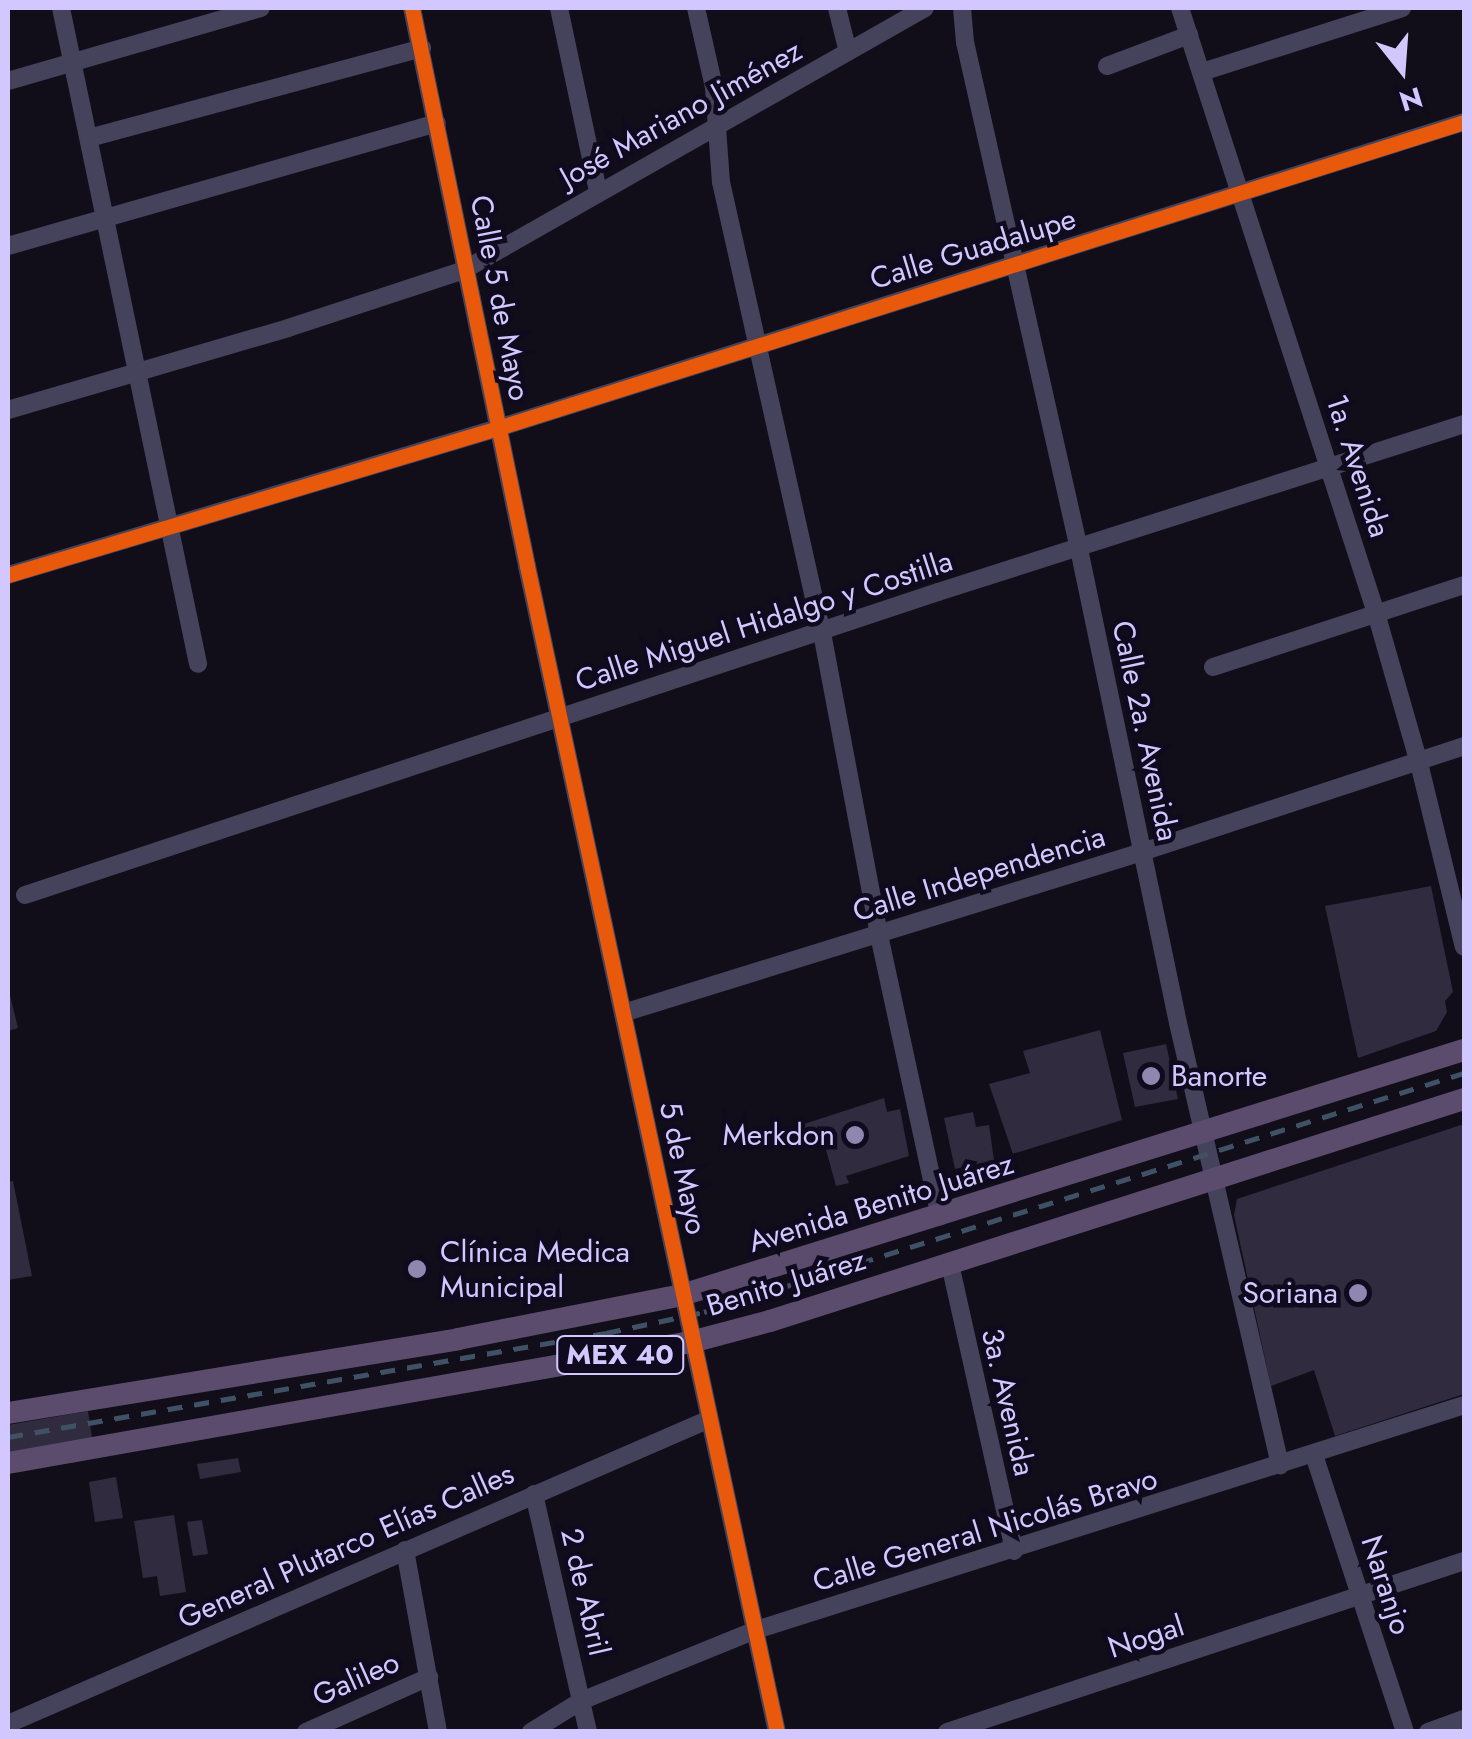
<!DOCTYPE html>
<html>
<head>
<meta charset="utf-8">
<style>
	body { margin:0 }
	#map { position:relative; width:1472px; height:1739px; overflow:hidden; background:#110e1a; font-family:Jost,sans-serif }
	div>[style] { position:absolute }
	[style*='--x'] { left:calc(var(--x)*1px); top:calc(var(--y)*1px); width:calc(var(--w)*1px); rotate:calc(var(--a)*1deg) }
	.building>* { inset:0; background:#302b3e }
	.minor>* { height:18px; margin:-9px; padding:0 9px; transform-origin:9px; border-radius:9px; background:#45435b }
	.major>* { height:22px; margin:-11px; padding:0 11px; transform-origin:11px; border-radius:11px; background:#5b4c6d }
	.rail>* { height:5px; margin-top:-2.5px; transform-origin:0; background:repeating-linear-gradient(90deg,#3f5165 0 15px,transparent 0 27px) }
	.cycleway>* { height:15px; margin:-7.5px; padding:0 7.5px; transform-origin:7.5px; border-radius:7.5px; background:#e8590c }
	.dots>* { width:28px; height:28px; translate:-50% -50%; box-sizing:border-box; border:5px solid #0f0a1e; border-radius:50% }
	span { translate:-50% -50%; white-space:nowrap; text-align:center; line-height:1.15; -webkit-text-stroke:9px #0f0a1e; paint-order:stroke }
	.shield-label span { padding:2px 8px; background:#0f0a1e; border:2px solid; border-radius:8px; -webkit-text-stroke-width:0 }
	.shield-label { font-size:28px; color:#d2c8ff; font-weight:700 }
	.street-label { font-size:30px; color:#d2c8ff }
	.poi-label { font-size:30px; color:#d2c8ff }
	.left { translate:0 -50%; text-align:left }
	.right { translate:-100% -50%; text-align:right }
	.frame { position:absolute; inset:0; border:10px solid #d2c8ff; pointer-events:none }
	.north { position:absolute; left:1352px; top:20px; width:100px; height:100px; -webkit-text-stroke:8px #0f0a1e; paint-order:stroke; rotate:163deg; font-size:28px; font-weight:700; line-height:40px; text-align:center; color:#d2c8ff }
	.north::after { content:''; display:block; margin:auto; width:35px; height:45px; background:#d2c8ff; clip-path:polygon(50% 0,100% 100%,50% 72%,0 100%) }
</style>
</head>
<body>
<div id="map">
	<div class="building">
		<i style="clip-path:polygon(1431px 886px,1453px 992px,1445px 1001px,1447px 1012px,1436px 1031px,1358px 1058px,1325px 906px)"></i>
		<i style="clip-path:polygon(8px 987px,18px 1028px,8px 1031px)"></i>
		<i style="clip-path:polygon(1100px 1030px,1122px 1120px,1013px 1154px,989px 1084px,1030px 1073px,1023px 1051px)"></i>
		<i style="clip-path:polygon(1166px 1044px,1178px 1099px,1135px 1107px,1123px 1053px)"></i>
		<i style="clip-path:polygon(884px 1098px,887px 1112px,900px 1109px,909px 1156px,846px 1176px,849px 1183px,836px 1186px,825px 1146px,810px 1150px,801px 1125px)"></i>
		<i style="clip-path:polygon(973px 1112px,976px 1127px,989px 1125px,994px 1160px,955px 1169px,944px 1118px)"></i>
		<i style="clip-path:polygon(1464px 1124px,1464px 1394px,1335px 1436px,1314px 1370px,1271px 1386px,1234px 1215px,1237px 1199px)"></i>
		<i style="clip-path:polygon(13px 1181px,32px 1276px,8px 1280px,8px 1182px)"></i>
		<i style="clip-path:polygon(88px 1411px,93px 1444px,8px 1459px,8px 1425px)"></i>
		<i style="clip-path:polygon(238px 1458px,241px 1472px,200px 1479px,197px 1464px)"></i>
		<i style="clip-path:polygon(116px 1477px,123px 1518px,95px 1522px,89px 1482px)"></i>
		<i style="clip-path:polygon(174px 1515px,186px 1592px,160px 1596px,157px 1576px,143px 1578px,134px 1521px)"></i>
		<i style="clip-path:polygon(202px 1520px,208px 1554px,193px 1556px,187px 1522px)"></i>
	</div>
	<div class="minor">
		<i style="--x:61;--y:8;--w:670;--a:78.2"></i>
		<i style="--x:412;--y:8;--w:570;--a:78.35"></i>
		<i style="--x:527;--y:566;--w:1192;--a:77.9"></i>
		<i style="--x:559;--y:8;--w:187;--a:78"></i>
		<i style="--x:696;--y:8;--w:81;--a:77.2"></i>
		<i style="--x:714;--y:87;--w:95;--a:85.8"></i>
		<i style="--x:721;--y:182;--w:462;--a:77.4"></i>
		<i style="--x:822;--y:633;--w:307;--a:79.3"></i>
		<i style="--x:879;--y:935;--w:288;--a:77.8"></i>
		<i style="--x:837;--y:8;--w:45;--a:76"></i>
		<i style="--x:962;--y:8;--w:34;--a:85"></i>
		<i style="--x:965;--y:42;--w:520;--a:77.33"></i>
		<i style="--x:1079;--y:549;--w:484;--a:78.2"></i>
		<i style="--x:1178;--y:1023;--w:454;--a:77"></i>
		<i style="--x:1180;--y:8;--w:636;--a:72.05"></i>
		<i style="--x:1376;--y:613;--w:156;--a:74"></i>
		<i style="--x:1419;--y:763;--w:189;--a:76.3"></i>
		<i style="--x:1107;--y:66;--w:88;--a:-20.7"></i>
		<i style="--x:1202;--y:72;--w:210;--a:-17.7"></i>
		<i style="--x:8;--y:81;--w:263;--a:-16.1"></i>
		<i style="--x:89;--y:138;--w:345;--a:-15.1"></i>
		<i style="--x:8;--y:246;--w:446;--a:-16"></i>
		<i style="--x:8;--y:410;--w:292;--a:-16.3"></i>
		<i style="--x:288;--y:328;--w:185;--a:-18.2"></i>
		<i style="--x:464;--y:270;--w:530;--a:-29.61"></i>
		<i style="--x:8;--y:575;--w:512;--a:-16.7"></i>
		<i style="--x:498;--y:428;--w:1013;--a:-17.58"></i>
		<i style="--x:1213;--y:667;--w:264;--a:-18.1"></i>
		<i style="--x:25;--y:895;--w:962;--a:-18.36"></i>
		<i style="--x:938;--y:592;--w:552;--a:-17.71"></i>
		<i style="--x:623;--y:1013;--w:543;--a:-17.23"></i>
		<i style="--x:1142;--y:852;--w:339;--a:-18.2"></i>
		<i style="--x:950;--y:1264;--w:294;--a:77.4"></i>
		<i style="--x:1314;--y:1455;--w:292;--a:71.8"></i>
		<i style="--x:534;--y:1494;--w:244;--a:77.2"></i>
		<i style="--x:405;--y:1550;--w:185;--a:79.7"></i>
		<i style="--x:8;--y:1724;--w:762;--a:-23.5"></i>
		<i style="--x:306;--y:1732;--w:135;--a:-24.1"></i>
		<i style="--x:531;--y:1732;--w:59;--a:-31.8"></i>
		<i style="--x:581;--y:1701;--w:186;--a:-22.1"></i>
		<i style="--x:753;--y:1631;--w:746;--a:-17.63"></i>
		<i style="--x:947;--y:1732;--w:545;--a:-18.3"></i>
		<i style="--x:1428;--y:1732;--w:38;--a:-20"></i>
	</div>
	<div class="major">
		<i style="--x:8;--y:1413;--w:456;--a:-9.3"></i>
		<i style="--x:458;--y:1339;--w:228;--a:-11.1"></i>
		<i style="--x:682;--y:1295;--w:819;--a:-17.4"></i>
		<i style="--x:8;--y:1463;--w:694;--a:-10.05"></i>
		<i style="--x:691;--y:1342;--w:82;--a:-14.9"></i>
		<i style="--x:770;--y:1321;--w:729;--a:-17.74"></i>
	</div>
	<div class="rail">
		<i style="--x:8;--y:1437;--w:607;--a:-9.87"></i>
		<i style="--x:606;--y:1333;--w:100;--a:-12.1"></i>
		<i style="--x:704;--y:1312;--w:797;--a:-17.46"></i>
	</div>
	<div class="cycleway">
		<i style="--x:412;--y:8;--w:570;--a:78.35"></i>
		<i style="--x:527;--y:566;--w:1192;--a:77.9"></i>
		<i style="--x:8;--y:575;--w:512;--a:-16.7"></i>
		<i style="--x:498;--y:428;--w:1013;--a:-17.58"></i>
	</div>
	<div class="dots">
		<i style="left:1151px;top:1076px;background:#8e87af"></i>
		<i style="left:855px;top:1135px;background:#8e87af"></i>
		<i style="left:417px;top:1269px;background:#8e87af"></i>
		<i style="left:1358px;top:1293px;background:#8e87af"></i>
	</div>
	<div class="shield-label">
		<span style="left:620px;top:1355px">MEX 40</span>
	</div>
	<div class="street-label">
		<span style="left:681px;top:114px;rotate:-29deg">José Mariano Jiménez</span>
		<span style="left:973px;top:249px;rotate:-17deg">Calle Guadalupe</span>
		<span style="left:500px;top:298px;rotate:79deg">Calle 5 de Mayo</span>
		<span style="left:1358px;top:466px;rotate:72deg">1a. Avenida</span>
		<span style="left:764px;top:621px;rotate:-18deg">Calle Miguel Hidalgo y Costilla</span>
		<span style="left:1145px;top:731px;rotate:78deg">Calle 2a. Avenida</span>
		<span style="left:979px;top:874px;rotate:-17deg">Calle Independencia</span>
		<span style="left:683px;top:1168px;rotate:78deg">5 de Mayo</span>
		<span style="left:881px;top:1203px;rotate:-17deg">Avenida Benito Juárez</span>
		<span style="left:786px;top:1283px;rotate:-17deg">Benito Juárez</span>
		<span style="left:1008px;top:1402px;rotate:77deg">3a. Avenida</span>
		<span style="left:985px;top:1530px;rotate:-17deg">Calle General Nicolás Bravo</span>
		<span style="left:346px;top:1546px;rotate:-24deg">General Plutarco Elías Calles</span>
		<span style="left:1386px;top:1585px;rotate:72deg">Naranjo</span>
		<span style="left:585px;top:1592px;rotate:77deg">2 de Abril</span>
		<span style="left:1146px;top:1637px;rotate:-18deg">Nogal</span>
		<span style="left:356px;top:1679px;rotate:-24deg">Galileo</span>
	</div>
	<div class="poi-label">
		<span class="left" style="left:1171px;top:1076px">Banorte</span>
		<span class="right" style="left:835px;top:1135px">Merkdon</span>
		<span class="left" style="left:440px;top:1269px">Clínica Medica<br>Municipal</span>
		<span class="right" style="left:1338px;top:1293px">Soriana</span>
	</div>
	<div class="frame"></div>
	<div class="north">N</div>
</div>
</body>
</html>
